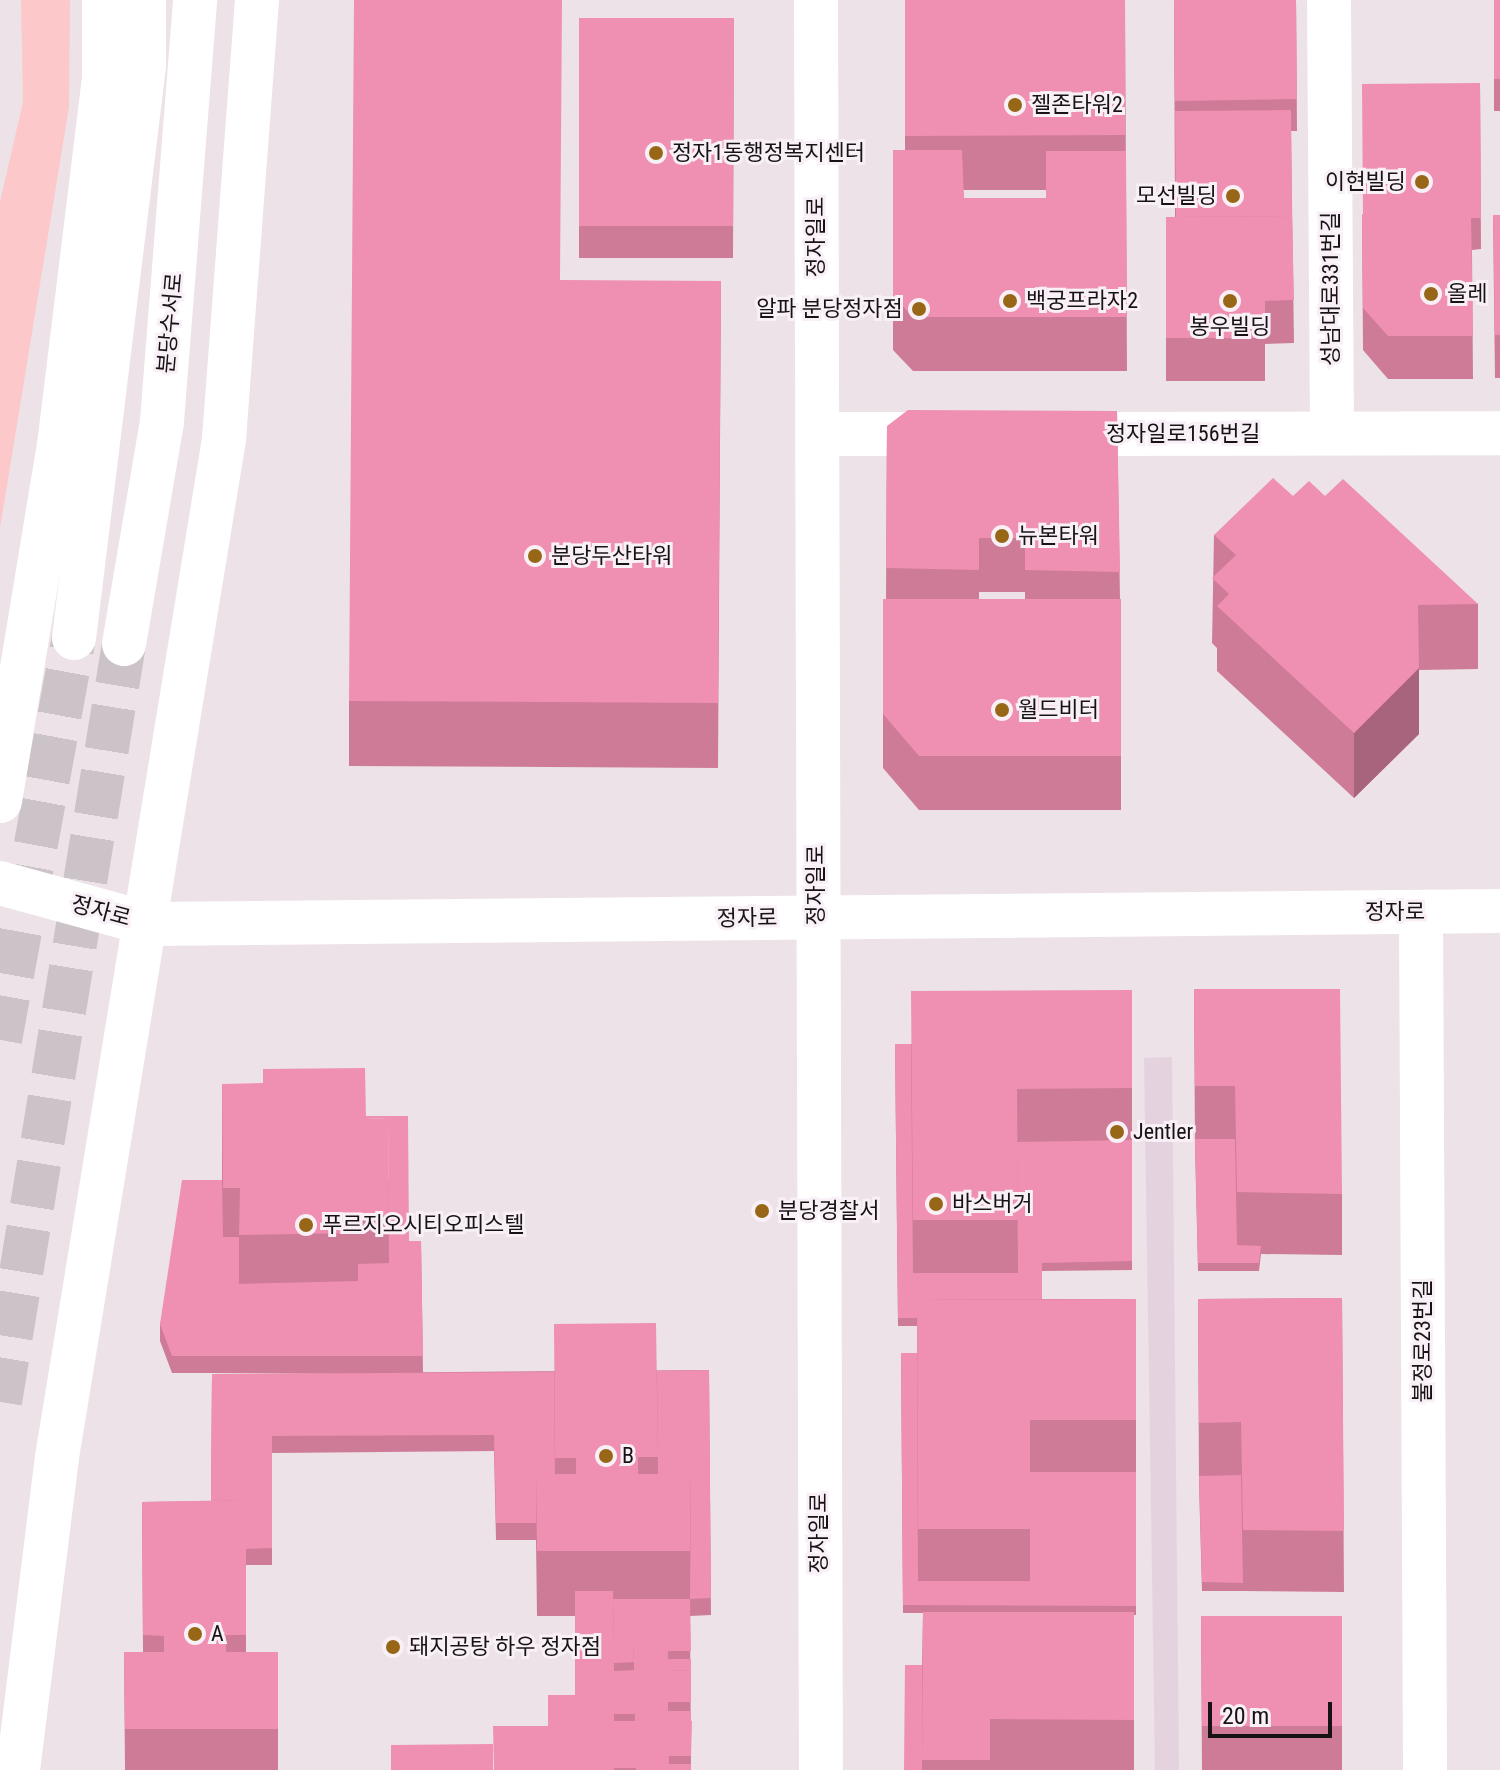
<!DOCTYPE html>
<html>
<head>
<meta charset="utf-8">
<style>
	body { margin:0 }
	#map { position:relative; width:1500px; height:1770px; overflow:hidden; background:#ece2e8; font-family:"Roboto Condensed","Noto Sans KR",sans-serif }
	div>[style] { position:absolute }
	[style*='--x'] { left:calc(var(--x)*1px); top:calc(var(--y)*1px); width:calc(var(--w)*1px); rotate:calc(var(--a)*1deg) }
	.built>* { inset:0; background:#e4d3de }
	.green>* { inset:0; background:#fcc8c9 }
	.highway-tunnel>* { height:44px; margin-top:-22px; transform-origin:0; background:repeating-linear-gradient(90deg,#ccc3c8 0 44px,transparent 0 66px) }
	.minor>* { height:44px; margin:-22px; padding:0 22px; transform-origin:22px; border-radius:22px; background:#fff }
	.major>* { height:44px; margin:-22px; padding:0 22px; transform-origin:22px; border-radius:22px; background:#fff }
	.highway>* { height:44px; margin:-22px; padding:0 22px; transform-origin:22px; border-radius:22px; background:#fff }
	.wall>* { inset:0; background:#ce7b98 }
	.shaded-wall>* { inset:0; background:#a7647c }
	.building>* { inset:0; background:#ef8fb1 }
	.dots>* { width:22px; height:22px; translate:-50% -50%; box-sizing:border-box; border:4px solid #f9eff6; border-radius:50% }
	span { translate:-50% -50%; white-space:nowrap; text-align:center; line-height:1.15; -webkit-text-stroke:6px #f9eff6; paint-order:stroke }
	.poi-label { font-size:22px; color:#171315 }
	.left { translate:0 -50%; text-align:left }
	.right { translate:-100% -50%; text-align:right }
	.street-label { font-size:22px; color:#171315 }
	.scale { position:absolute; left:1208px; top:1702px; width:124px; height:36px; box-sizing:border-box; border:4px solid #171315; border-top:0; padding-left:10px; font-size:24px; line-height:28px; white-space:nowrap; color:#171315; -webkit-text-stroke:6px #f9eff6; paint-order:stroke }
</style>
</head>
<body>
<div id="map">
	<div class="built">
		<i style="clip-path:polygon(1172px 1057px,1179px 1770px,1155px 1770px,1144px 1058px)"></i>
	</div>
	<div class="green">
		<i style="clip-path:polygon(21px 0,70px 0,69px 107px,0 528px,0 202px,23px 102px)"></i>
	</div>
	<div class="highway-tunnel">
		<i style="--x:0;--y:1040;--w:409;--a:-79.6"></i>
		<i style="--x:0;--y:1402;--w:768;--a:-80.71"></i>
	</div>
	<div class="minor">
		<i style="--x:816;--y:0;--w:1770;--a:89.84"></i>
		<i style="--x:1329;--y:0;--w:433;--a:89.6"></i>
		<i style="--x:817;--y:434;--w:130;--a:0"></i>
		<i style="--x:1059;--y:434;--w:441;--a:-0.1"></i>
		<i style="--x:0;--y:883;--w:155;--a:15.4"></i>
		<i style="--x:149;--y:924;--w:1351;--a:-0.55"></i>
		<i style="--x:1421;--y:912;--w:858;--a:89.73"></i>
	</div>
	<div class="major">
		<i style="--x:0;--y:801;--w:361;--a:-80.6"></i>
		<i style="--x:59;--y:445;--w:372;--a:-83"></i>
		<i style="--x:104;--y:76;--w:76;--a:-90"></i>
		<i style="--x:18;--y:1770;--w:315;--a:-82.9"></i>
		<i style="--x:57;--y:1457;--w:1032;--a:-80.68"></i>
		<i style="--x:224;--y:439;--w:440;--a:-85.7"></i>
	</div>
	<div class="highway">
		<i style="--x:74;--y:638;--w:576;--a:-83.02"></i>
		<i style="--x:144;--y:66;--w:66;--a:-90"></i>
		<i style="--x:124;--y:644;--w:226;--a:-80.3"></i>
		<i style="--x:162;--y:421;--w:422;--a:-85.5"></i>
	</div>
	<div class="wall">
		<i style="clip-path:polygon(evenodd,905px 0,1125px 0,1127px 371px,913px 371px,893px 350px,893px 150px,905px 150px,905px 0,963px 190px,1046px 190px,1046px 198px,964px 198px,963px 190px)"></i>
		<i style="clip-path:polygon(1174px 0,1296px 0,1297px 131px,1291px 131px,1294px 343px,1265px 344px,1265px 381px,1166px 381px,1166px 217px,1175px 217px)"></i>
		<i style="clip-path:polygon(1494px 0,1500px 0,1500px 111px,1494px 111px)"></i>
		<i style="clip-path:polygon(579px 18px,734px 18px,733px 258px,579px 258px)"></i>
		<i style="clip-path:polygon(1480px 83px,1481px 249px,1472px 250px,1473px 379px,1388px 379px,1363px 350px,1362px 215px)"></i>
		<i style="clip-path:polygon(1493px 215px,1500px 215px,1500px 378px,1495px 378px)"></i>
		<i style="clip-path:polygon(721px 281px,718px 768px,349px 766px,349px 701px)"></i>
		<i style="clip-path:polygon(evenodd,1117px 411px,1120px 599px,1121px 599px,1121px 810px,919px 810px,883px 768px,883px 599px,886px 599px,887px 426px,1117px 411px,979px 592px,1025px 592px,1025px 599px,979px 599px,979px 592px)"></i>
		<i style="clip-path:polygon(1293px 496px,1325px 496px,1478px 604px,1478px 669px,1419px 670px,1419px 734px,1354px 798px,1217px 671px,1217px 648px,1212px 643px,1214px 535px)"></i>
		<i style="clip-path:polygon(1194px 989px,1342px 1194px,1342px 1255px,1261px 1254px,1259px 1271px,1198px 1271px,1195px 1147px)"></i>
		<i style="clip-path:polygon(1132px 990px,1132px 1270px,1042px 1271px,1042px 1299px,1136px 1299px,1136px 1615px,1134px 1615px,1134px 1770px,904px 1770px,922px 1665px,923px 1613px,903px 1613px,901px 1353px,917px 1353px,917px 1326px,898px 1326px,895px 1044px,911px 1044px)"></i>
		<i style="clip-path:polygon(222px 1084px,366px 1116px,409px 1241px,421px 1241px,423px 1373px,172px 1373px,160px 1341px,160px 1324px,222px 1180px)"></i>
		<i style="clip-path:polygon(1342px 1298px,1344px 1592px,1243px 1591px,1243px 1590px,1243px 1591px,1202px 1591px,1199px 1484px,1198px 1299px)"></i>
		<i style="clip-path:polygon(709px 1370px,711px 1615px,690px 1616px,691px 1770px,493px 1770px,548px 1726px,575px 1695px,575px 1616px,537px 1616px,536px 1540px,496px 1540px,494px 1451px,272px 1453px,272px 1565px,246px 1565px,246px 1652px,278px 1652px,278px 1770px,125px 1770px,124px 1652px,143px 1652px,142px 1502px,211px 1501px,212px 1374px)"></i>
		<i style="clip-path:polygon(1201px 1616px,1342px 1616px,1342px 1770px,1202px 1770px)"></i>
	</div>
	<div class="shaded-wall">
		<i style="clip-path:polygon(1419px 668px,1419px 734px,1354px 798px,1354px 733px)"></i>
	</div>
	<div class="building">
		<i style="clip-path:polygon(354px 0,562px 0,560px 280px,721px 281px,718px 703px,349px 701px)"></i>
		<i style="clip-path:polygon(905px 0,1125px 0,1125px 135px,905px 136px)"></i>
		<i style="clip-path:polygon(1174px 0,1296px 0,1297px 99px,1175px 101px)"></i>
		<i style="clip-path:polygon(1494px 0,1500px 0,1500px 79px,1494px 79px)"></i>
		<i style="clip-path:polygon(579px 18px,734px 18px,733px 226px,579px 226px)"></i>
		<i style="clip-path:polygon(1480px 83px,1481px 218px,1471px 218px,1471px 215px,1363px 215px,1362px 84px)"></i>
		<i style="clip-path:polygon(1291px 110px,1292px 216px,1176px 217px,1175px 111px)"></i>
		<i style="clip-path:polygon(893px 150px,962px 150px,964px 198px,1046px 198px,1046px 151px,1126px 151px,1127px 317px,913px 317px,893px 296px)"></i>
		<i style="clip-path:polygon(1362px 215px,1471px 215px,1473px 336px,1388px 336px,1363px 308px)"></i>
		<i style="clip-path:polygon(1493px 215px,1500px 215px,1500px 335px,1495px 335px)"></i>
		<i style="clip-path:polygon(1292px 216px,1294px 300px,1265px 301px,1265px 338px,1166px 338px,1166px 217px)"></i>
		<i style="clip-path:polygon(908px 410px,1117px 411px,1120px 572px,1025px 570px,1025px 538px,979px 538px,979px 570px,886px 568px,887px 426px)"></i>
		<i style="clip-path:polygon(1273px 478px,1293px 496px,1309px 481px,1325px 496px,1343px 479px,1478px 604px,1418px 605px,1419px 668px,1354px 733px,1217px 606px,1229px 594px,1212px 578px,1236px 555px,1214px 535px)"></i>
		<i style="clip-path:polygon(883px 599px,1121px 599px,1121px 756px,919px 756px,883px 714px)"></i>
		<i style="clip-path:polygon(1194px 989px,1340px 989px,1342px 1194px,1237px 1192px,1235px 1086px,1195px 1086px)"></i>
		<i style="clip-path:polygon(1132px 990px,1132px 1088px,1017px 1089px,1018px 1220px,913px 1220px,911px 991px)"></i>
		<i style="clip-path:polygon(895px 1044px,911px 1044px,913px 1273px,1018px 1273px,1017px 1142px,1132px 1140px,1132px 1261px,1042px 1263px,1042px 1299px,917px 1300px,917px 1318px,898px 1318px)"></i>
		<i style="clip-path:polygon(365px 1068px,366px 1119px,388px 1118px,389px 1215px,357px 1215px,358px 1233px,239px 1235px,240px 1188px,223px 1188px,222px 1084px,263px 1083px,263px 1069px)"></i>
		<i style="clip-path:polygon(366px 1116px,408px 1116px,409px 1241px,421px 1241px,423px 1356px,172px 1356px,160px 1324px,182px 1180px,222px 1180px,223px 1237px,239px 1237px,239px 1284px,358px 1281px,358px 1264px,389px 1263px,388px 1118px,366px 1119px)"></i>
		<i style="clip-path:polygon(1195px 1139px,1235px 1139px,1237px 1245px,1261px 1246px,1259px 1263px,1198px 1263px)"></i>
		<i style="clip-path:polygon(1342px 1298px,1344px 1531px,1243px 1530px,1241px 1422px,1199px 1423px,1198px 1299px)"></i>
		<i style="clip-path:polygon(1136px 1299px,1136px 1420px,1030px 1420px,1030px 1529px,918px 1529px,917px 1300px)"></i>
		<i style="clip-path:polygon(656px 1323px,658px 1457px,638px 1457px,638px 1474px,691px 1474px,690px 1551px,537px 1551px,536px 1474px,576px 1474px,576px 1458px,555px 1458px,554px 1324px)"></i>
		<i style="clip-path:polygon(901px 1353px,917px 1353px,918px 1581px,1030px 1581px,1030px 1472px,1136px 1472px,1136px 1606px,903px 1605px)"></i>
		<i style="clip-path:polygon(709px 1370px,711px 1598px,690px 1599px,691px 1474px,658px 1474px,657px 1371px)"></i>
		<i style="clip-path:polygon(554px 1372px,555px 1474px,536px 1474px,536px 1523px,496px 1523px,494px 1435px,272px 1436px,272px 1548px,246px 1549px,246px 1500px,211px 1501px,212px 1374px)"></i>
		<i style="clip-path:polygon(1241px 1475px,1243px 1583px,1202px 1582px,1199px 1476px)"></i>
		<i style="clip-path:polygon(246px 1500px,246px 1635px,226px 1635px,226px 1652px,278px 1652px,278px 1729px,125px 1729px,124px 1652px,164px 1652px,164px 1636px,143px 1635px,142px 1502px)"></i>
		<i style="clip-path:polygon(575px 1591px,613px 1591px,614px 1643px,633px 1643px,634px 1662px,614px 1663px,614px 1695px,635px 1695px,635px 1714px,614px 1714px,614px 1747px,636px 1747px,636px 1768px,614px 1768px,614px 1770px,576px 1770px,576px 1726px,548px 1726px,548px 1695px,575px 1695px)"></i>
		<i style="clip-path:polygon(613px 1599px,690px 1599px,691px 1651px,668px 1651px,668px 1670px,691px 1671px,691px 1702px,668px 1702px,668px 1721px,692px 1721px,691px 1756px,669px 1756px,669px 1770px,636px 1770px,636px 1747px,614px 1747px,614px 1721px,635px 1721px,635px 1695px,614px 1695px,614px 1671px,634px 1670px,634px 1662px,633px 1643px,614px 1643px)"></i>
		<i style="clip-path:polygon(923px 1612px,1134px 1612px,1134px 1720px,990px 1719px,990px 1760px,922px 1760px)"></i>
		<i style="clip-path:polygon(1201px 1616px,1342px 1616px,1342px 1726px,1202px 1726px)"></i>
		<i style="clip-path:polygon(668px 1659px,691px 1659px,691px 1671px,668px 1670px)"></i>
		<i style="clip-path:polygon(905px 1665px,922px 1665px,922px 1770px,904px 1770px)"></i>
		<i style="clip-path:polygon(668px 1711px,691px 1711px,691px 1721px,668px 1721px)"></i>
		<i style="clip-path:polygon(493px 1726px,576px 1726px,576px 1770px,494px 1770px)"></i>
		<i style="clip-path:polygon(493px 1744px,493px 1770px,391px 1770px,391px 1745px)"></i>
		<i style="clip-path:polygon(669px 1764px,691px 1764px,691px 1770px,669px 1770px)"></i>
	</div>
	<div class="dots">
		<i style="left:1015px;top:105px;background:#976617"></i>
		<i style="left:656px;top:153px;background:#976617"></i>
		<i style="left:1422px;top:182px;background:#976617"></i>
		<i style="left:1233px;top:196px;background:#976617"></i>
		<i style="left:1431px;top:294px;background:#976617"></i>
		<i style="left:1010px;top:301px;background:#976617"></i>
		<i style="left:1230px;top:301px;background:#976617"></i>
		<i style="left:919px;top:309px;background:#976617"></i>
		<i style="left:1002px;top:536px;background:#976617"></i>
		<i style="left:535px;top:556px;background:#976617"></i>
		<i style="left:1002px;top:710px;background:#976617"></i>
		<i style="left:1117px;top:1132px;background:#976617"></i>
		<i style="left:936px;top:1204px;background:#976617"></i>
		<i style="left:762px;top:1211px;background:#976617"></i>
		<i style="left:306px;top:1225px;background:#976617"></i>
		<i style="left:606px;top:1456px;background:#976617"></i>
		<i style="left:195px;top:1634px;background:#976617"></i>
		<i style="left:393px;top:1647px;background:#976617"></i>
	</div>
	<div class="poi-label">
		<span class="left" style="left:1031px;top:105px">젤존타워2</span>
		<span class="left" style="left:672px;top:153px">정자1동행정복지센터</span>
		<span class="right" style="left:1406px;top:182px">이현빌딩</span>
		<span class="right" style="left:1217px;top:196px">모선빌딩</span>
		<span class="left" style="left:1447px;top:294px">올레</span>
		<span class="left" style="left:1026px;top:301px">백궁프라자2</span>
		<span class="right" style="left:903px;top:309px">알파 분당정자점</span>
		<span style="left:1230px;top:327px">봉우빌딩</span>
		<span class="left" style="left:1018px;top:536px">뉴본타워</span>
		<span class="left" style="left:551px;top:556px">분당두산타워</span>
		<span class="left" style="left:1018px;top:710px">월드비터</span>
		<span class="left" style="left:1133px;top:1132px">Jentler</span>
		<span class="left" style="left:952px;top:1204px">바스버거</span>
		<span class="left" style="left:778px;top:1211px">분당경찰서</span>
		<span class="left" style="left:322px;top:1225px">푸르지오시티오피스텔</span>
		<span class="left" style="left:622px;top:1456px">B</span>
		<span class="left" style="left:211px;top:1634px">A</span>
		<span class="left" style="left:409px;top:1647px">돼지공탕 하우 정자점</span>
	</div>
	<div class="street-label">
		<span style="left:816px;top:237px;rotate:-90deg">정자일로</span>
		<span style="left:1331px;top:289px;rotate:-90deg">성남대로331번길</span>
		<span style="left:170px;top:323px;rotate:-85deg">분당수서로</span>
		<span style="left:1183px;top:434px">정자일로156번길</span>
		<span style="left:816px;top:885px;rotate:-90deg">정자일로</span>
		<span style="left:101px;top:911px;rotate:15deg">정자로</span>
		<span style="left:1395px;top:912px">정자로</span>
		<span style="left:747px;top:918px;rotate:-1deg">정자로</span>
		<span style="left:1423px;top:1341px;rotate:-90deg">불정로23번길</span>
		<span style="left:819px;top:1533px;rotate:-90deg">정자일로</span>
	</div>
	<div class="scale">20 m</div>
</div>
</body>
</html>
